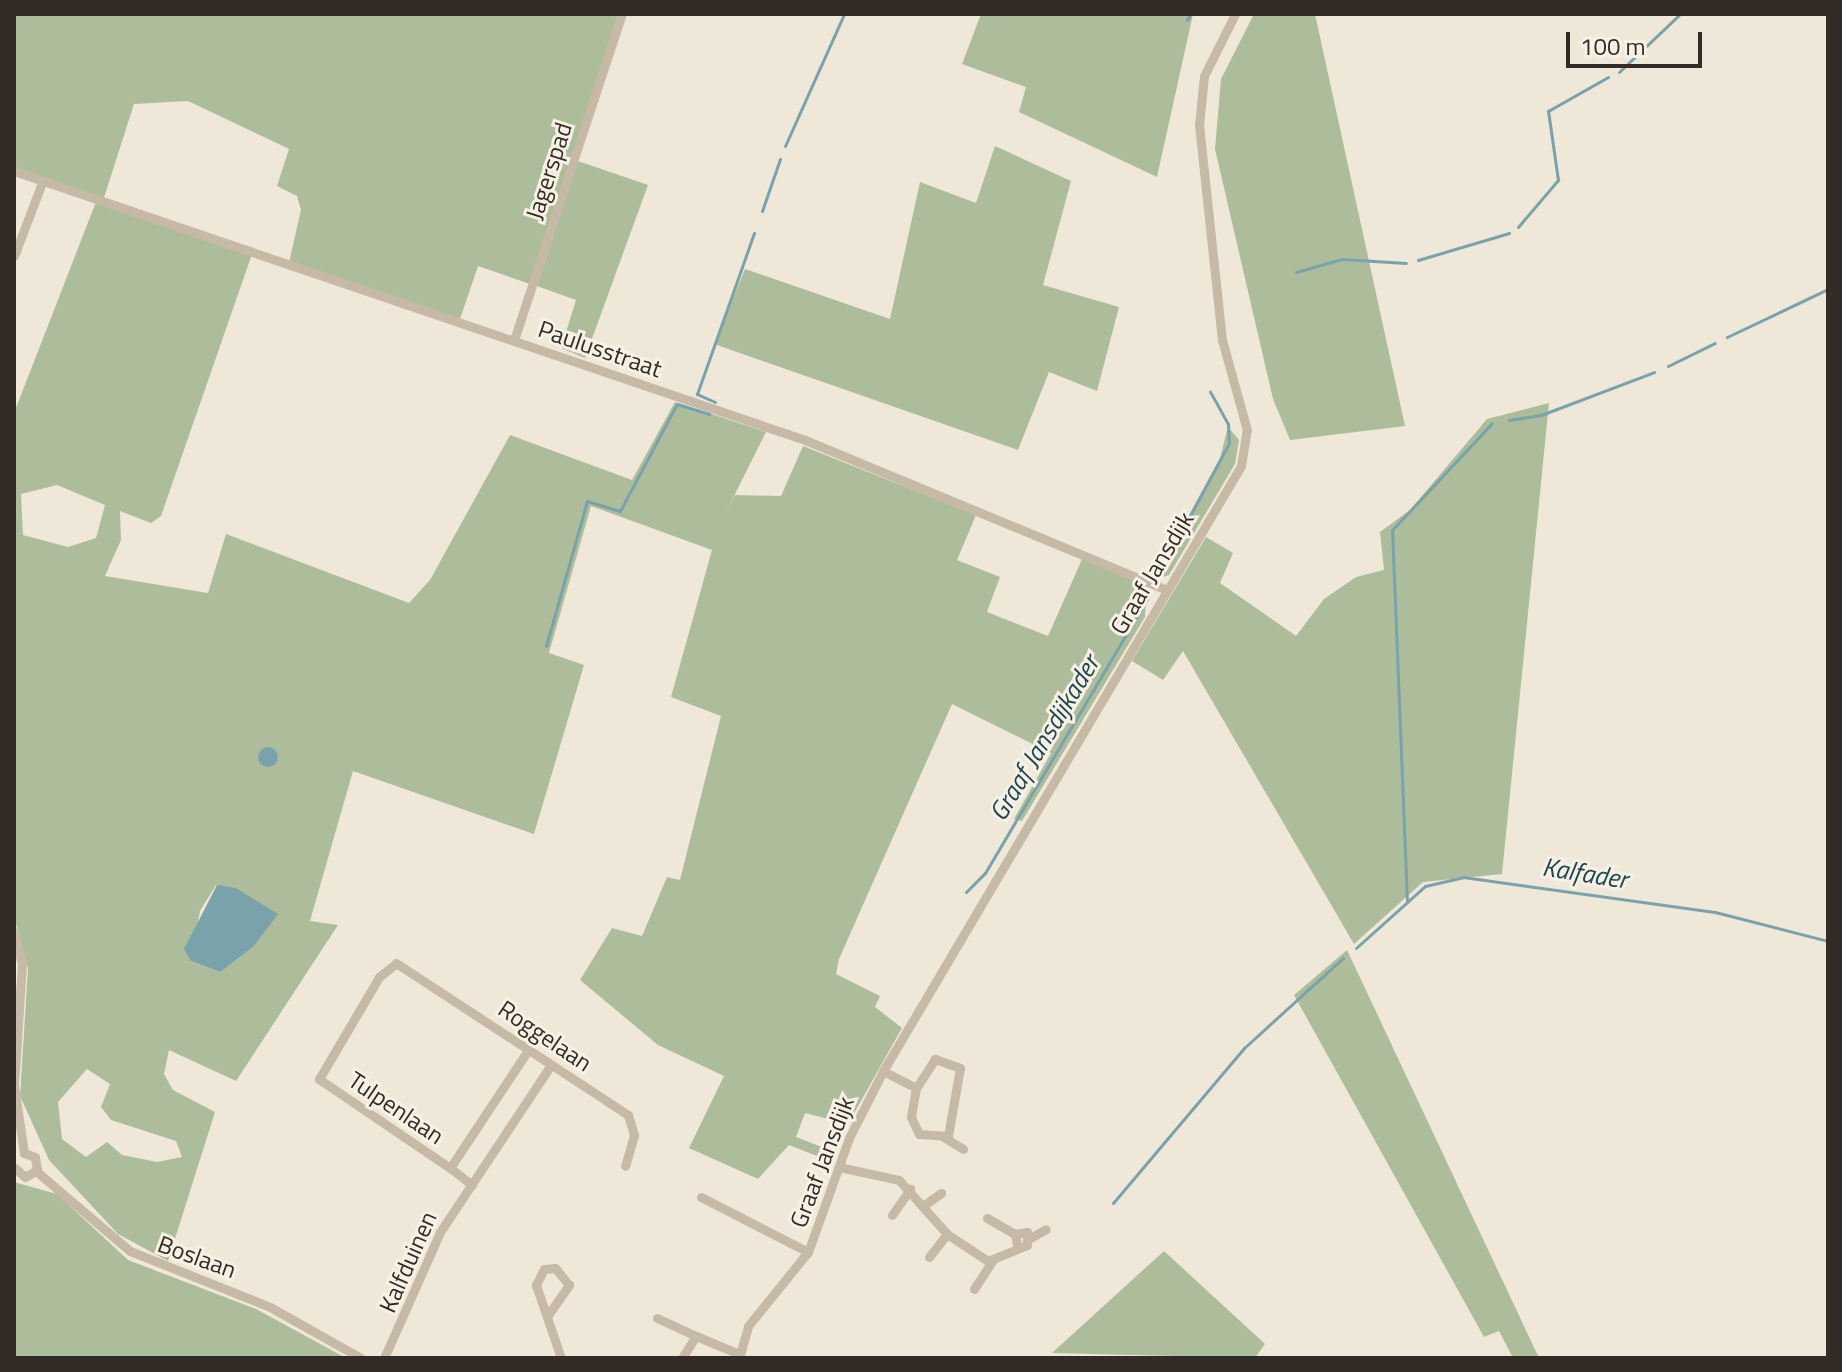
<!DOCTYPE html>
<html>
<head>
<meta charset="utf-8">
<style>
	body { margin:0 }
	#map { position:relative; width:1842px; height:1372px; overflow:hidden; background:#efe8d9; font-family:"Titillium Web",sans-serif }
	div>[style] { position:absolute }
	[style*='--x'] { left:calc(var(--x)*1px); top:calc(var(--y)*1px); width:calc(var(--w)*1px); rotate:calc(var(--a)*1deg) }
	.green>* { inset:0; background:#adbd9b }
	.water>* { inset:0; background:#7aa2aa }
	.round { border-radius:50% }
	.stream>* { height:3px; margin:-1.5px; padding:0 1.5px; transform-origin:1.5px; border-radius:1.5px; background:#7aa2aa }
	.minor>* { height:9px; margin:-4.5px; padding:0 4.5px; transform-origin:4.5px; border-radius:4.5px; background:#c6b9a6 }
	span { translate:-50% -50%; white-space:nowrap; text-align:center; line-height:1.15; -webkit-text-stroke:6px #f7f1e5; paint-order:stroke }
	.street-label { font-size:24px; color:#332c26 }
	.water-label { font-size:26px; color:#1f4751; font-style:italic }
	.frame { position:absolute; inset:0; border:16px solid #332c26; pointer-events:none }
	.scale { position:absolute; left:1566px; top:32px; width:136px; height:36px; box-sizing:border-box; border:4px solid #332c26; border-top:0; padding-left:10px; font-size:24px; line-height:28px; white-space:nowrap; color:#332c26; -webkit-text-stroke:6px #f7f1e5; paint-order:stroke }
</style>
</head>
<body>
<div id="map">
	<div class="green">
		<i style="clip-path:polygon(evenodd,14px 14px,618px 14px,530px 284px,478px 266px,458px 325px,288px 267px,301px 210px,297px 196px,277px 186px,289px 149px,188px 101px,134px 104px,102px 204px,252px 254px,161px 516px,151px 523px,120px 511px,121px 540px,105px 576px,208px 593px,226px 534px,409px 603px,430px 580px,510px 435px,632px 480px,675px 402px,766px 432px,725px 514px,735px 495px,781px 496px,803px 446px,976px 515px,957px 560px,1000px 577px,987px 612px,1048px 636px,1083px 557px,1147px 585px,1145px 617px,1022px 821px,1014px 819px,1051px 753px,952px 704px,839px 959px,836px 974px,880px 996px,875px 1007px,902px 1028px,848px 1124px,805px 1113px,796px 1137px,835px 1152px,832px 1162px,789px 1145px,758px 1179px,689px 1148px,724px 1076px,658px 1045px,580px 980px,612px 928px,642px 936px,667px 877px,680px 880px,721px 716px,671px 697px,712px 550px,591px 506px,549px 653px,584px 665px,534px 834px,353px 771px,310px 921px,338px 925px,236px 1081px,169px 1050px,164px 1074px,173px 1090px,215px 1112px,168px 1261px,118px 1234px,49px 1160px,20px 1096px,28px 968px,14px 917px,14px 413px,96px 202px,14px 175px,14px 14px,57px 485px,105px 505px,96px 538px,68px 547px,23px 535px,21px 494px,57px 485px,14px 14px,216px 885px,254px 901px,220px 972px,191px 961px,200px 911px,216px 885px,14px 14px,87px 1069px,110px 1084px,101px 1107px,111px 1120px,176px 1141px,182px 1157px,157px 1162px,122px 1155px,107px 1142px,86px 1157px,62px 1139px,58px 1102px,87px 1069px)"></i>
		<i style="clip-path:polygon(981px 14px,1193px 14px,1157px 177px,1019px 112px,1026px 87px,962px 64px)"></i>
		<i style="clip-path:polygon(1254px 14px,1315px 14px,1405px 426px,1290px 440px,1273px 399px,1215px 149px,1221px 79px)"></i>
		<i style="clip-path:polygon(995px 146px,1071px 181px,1043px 285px,1119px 307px,1097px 391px,1049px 372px,1018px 450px,714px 344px,745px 269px,890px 319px,920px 182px,976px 203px)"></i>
		<i style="clip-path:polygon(578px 161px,648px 185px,585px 358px,561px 348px,576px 300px,537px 286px)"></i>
		<i style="clip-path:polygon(1549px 403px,1502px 874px,1423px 882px,1354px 944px,1183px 651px,1163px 680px,1132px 661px,1206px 537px,1233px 553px,1220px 583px,1296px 636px,1324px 599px,1356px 577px,1384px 570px,1380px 532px,1410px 510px,1487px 419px)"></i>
		<i style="clip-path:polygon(1228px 427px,1239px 440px,1235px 464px,1169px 575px,1154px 580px,1220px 458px)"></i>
		<i style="clip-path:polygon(1347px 950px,1539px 1358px,1513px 1358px,1499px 1331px,1484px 1337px,1294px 995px)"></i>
		<i style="clip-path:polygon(14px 1182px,57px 1194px,128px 1260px,256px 1309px,346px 1358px,14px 1358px)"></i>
		<i style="clip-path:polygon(1164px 1251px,1265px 1344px,1255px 1358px,1052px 1353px)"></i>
	</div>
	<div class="water">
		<i class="round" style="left:258px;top:747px;width:20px;height:20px"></i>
		<i style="clip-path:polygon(217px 885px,236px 888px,278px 914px,254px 946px,220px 972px,191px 961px,184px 949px)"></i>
	</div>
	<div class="stream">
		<i style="--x:1187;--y:20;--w:7;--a:-63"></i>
		<i style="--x:1619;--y:72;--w:84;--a:-43.6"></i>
		<i style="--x:785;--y:146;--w:145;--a:-65.9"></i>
		<i style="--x:762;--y:211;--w:55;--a:-70.9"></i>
		<i style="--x:1518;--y:227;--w:62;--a:-49.6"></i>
		<i style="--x:1558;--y:180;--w:70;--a:-98.2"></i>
		<i style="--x:1548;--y:111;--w:69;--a:-29.5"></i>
		<i style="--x:1418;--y:260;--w:95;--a:-16.5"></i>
		<i style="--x:1296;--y:272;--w:48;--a:-15.8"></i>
		<i style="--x:1342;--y:259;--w:64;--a:3.6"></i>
		<i style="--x:1727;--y:337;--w:112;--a:-25.4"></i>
		<i style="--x:1668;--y:366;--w:52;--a:-26.1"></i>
		<i style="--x:715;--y:402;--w:20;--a:-156"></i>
		<i style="--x:697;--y:394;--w:171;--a:-70.5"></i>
		<i style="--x:1509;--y:420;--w:32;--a:-9"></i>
		<i style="--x:1541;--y:415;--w:121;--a:-20.8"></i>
		<i style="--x:1158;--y:575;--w:150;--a:-61.7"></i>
		<i style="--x:1229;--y:443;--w:19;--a:-93"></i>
		<i style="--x:1228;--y:424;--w:37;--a:-119"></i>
		<i style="--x:546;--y:646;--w:151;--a:-74.2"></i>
		<i style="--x:587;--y:501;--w:34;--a:17"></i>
		<i style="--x:620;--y:511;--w:121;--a:-62"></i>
		<i style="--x:677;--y:404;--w:34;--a:17"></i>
		<i style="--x:966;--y:892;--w:27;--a:-45"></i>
		<i style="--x:985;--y:873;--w:321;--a:-59.4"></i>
		<i style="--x:1407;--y:902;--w:372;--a:-92.3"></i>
		<i style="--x:1392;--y:530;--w:146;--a:-46.9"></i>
		<i style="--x:1356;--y:948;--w:93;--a:-41.9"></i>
		<i style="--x:1425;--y:886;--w:39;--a:-13"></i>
		<i style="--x:1463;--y:877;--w:254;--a:7.9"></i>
		<i style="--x:1715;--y:912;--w:117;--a:14.4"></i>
		<i style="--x:1113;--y:1203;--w:203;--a:-49.8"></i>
		<i style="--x:1244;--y:1048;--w:134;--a:-42.3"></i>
	</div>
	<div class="minor">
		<i style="--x:14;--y:171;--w:835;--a:18.78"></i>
		<i style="--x:805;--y:440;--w:389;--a:22.5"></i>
		<i style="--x:14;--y:256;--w:81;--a:-69.1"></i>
		<i style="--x:514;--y:340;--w:343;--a:-71.7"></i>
		<i style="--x:14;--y:932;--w:33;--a:76"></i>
		<i style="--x:22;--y:964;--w:122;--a:93.8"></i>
		<i style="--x:14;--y:1086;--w:68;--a:81.5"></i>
		<i style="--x:883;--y:1071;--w:37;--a:27"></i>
		<i style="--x:916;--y:1088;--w:29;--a:100"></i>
		<i style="--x:911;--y:1117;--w:19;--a:65"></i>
		<i style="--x:919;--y:1134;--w:29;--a:4"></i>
		<i style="--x:948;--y:1136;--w:69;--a:-80"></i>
		<i style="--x:960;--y:1068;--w:27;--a:-160"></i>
		<i style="--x:935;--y:1059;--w:35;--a:123"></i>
		<i style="--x:945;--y:1138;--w:21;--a:31"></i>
		<i style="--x:839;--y:1167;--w:61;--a:12.2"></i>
		<i style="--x:899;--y:1180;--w:72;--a:48.4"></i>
		<i style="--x:947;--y:1234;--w:49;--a:33.4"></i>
		<i style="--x:988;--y:1261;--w:42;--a:-22.3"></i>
		<i style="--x:1027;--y:1245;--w:13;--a:-90"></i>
		<i style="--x:1027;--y:1232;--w:12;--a:171"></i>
		<i style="--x:1015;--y:1234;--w:11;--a:80"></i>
		<i style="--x:15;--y:1168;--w:13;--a:42"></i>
		<i style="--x:25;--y:1177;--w:14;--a:-30"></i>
		<i style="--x:37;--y:1170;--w:13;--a:-99"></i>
		<i style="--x:35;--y:1157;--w:12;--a:-160"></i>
		<i style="--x:450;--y:1168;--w:158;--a:-145.8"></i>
		<i style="--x:319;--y:1079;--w:118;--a:-59.5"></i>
		<i style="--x:379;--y:977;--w:22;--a:-39"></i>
		<i style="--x:396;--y:963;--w:277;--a:33.2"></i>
		<i style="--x:628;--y:1115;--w:21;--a:73"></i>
		<i style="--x:634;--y:1135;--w:32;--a:106"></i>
		<i style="--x:36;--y:1171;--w:123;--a:40.4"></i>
		<i style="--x:130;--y:1251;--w:151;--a:21.8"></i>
		<i style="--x:270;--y:1307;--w:104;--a:29.3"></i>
		<i style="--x:472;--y:1185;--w:28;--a:-142"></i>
		<i style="--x:450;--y:1168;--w:141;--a:-56.5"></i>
		<i style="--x:701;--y:1197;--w:120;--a:27.2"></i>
		<i style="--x:924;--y:1205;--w:21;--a:-35"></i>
		<i style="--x:892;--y:1215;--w:32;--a:-55"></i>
		<i style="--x:987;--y:1218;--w:32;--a:30"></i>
		<i style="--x:1030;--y:1238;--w:18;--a:-29"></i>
		<i style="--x:929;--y:1257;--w:29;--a:-52"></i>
		<i style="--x:974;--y:1289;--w:33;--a:-57"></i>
		<i style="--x:548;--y:1315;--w:37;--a:-55"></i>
		<i style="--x:569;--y:1285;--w:22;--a:-129"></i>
		<i style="--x:555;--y:1268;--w:11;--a:175"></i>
		<i style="--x:544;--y:1269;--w:18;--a:117"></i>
		<i style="--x:536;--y:1285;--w:77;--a:71.1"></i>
		<i style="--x:657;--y:1318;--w:43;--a:24.8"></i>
		<i style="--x:384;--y:1358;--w:138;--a:-66"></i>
		<i style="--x:440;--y:1232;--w:201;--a:-56.4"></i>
		<i style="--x:682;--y:1358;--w:26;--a:-58"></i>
		<i style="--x:696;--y:1336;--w:47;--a:22.7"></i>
		<i style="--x:739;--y:1358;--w:33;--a:-74"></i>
		<i style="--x:748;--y:1326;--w:95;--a:-51"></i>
		<i style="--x:808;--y:1252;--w:121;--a:-70.2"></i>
		<i style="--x:849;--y:1138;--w:75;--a:-63.1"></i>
		<i style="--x:883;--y:1071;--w:703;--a:-59.39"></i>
		<i style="--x:1241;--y:466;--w:36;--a:-81"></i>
		<i style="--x:1247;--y:430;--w:93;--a:-105.5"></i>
		<i style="--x:1222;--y:340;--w:216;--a:-96.1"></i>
		<i style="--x:1199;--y:125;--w:49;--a:-84.2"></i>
		<i style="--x:1204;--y:76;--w:69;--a:-63.4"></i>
	</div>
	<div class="street-label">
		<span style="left:549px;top:171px;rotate:-72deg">Jagerspad</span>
		<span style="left:600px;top:349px;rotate:19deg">Paulusstraat</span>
		<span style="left:1152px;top:573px;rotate:-59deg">Graaf Jansdijk</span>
		<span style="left:545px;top:1036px;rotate:34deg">Roggelaan</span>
		<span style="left:396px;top:1108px;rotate:34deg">Tulpenlaan</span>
		<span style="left:822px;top:1162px;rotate:-69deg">Graaf Jansdijk</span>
		<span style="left:197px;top:1257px;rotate:20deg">Boslaan</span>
		<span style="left:408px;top:1262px;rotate:-66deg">Kalfduinen</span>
	</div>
	<div class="water-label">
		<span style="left:1044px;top:738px;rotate:-59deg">Graaf Jansdijkader</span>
		<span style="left:1585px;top:873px;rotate:9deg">Kalfader</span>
	</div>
	<div class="frame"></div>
	<div class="scale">100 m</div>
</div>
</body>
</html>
